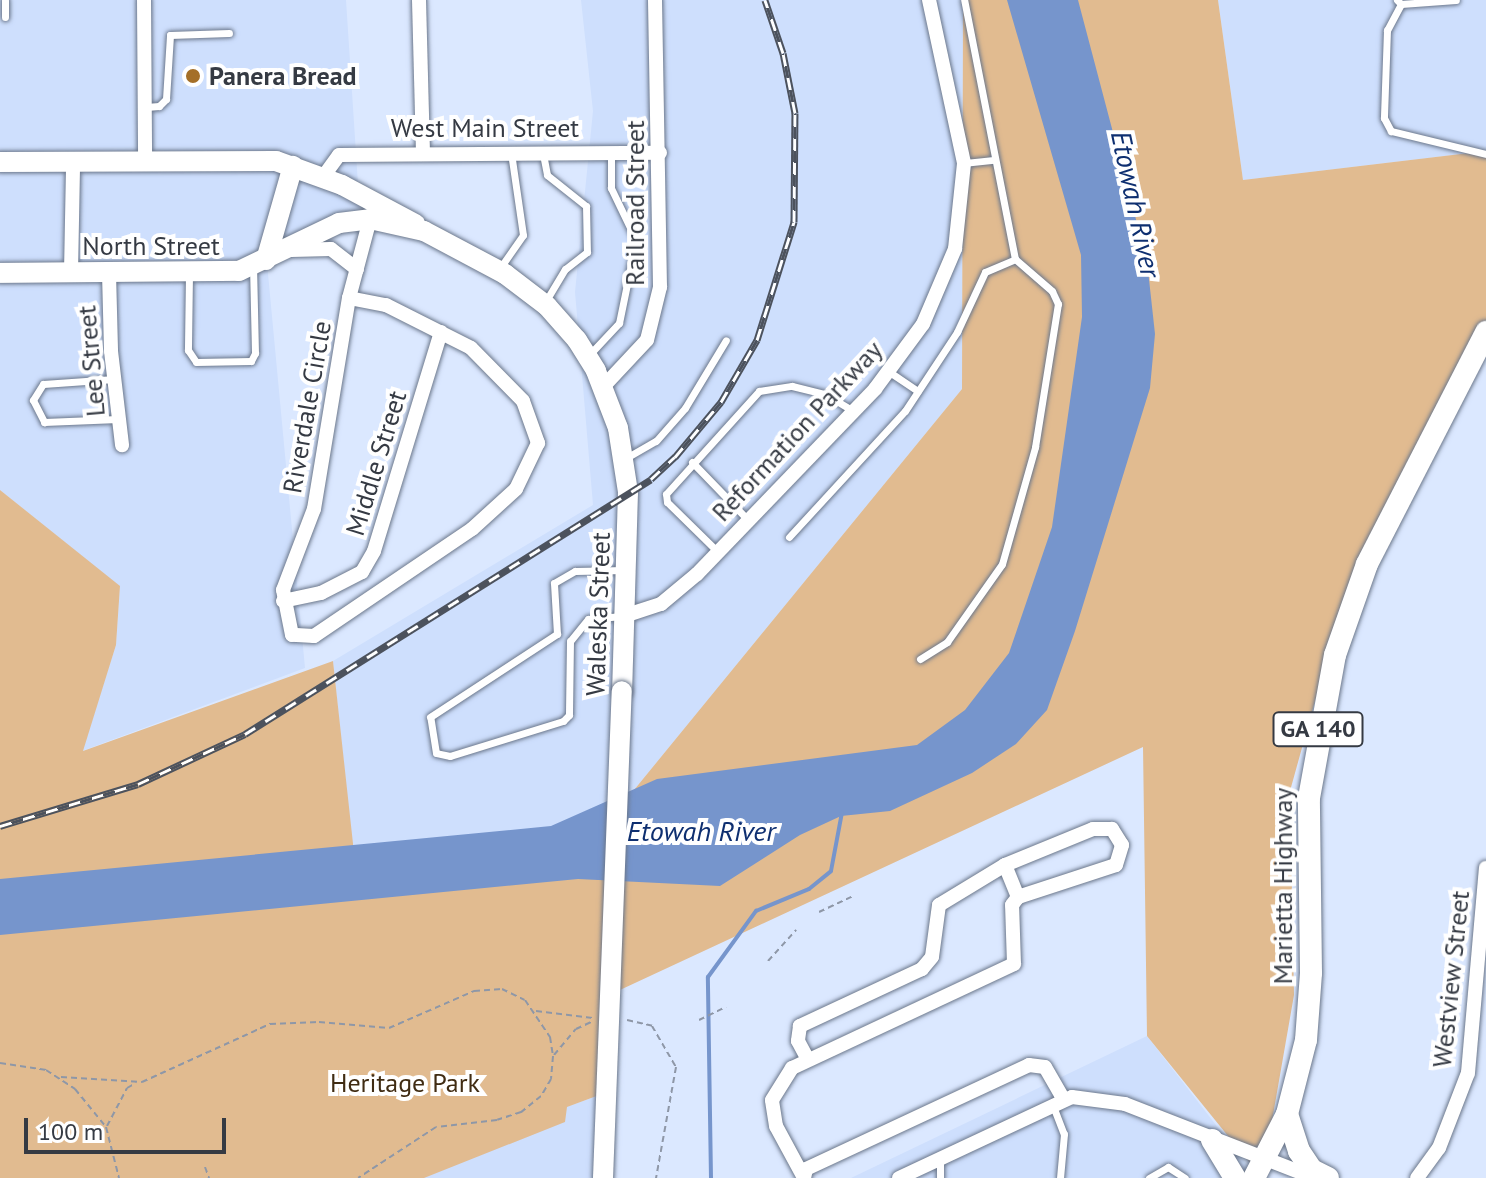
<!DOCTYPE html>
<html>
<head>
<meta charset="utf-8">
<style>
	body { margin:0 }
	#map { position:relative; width:1486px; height:1178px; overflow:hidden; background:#dbe8ff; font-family:"PT Sans",sans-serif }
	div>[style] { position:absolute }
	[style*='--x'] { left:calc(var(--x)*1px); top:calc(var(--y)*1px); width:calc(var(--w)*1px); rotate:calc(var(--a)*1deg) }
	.built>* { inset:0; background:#cedffd }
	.green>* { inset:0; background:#e1bb90 }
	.water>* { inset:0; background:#7695cc }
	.stream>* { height:4px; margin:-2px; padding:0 2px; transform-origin:2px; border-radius:2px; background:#7695cc }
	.path>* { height:2px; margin-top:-1px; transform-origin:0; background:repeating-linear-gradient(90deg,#8e97a7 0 6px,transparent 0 10px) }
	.roads { filter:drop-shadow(0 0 2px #6b778b) drop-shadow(0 0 2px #6b778b) }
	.lane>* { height:7px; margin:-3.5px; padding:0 3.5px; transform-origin:3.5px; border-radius:3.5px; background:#fff }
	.street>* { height:14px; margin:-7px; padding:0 7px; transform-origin:7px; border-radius:7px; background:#fff }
	.secondary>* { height:20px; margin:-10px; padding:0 10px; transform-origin:10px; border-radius:10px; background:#fff }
	.primary>* { height:22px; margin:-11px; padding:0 11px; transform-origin:11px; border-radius:11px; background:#fff }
	.rail>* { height:7px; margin-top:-3.5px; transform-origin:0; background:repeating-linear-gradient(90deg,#fff 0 12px,#4c525d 0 24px); box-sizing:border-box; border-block:2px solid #4c525d }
	.bridges { filter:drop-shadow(0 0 2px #6b778b) drop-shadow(0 0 2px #6b778b) }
	.secondary-bridge>* { height:20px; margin:-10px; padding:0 10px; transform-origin:10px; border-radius:10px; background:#fff }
	.dots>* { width:22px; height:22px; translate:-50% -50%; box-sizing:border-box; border:4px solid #fff; border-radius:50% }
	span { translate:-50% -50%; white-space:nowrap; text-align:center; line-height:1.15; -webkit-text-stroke:8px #fff; paint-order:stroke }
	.shield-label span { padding:2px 6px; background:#fff; border:2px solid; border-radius:6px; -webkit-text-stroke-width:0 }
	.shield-label { font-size:24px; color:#353a43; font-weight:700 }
	.poi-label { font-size:26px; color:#353a43; font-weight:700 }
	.left { translate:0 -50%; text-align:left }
	.street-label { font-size:26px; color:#353a43 }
	.park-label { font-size:26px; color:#402c13 }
	.water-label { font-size:28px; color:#0e2f70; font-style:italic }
	.scale { position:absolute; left:24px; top:1118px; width:202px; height:36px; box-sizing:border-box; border:4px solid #353a43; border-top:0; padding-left:10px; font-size:24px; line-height:28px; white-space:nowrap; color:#353a43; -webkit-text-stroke:6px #fff; paint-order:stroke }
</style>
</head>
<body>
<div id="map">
	<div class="built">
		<i style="clip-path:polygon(0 0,346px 0,360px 215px,267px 263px,305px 668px,82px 751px,116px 645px,120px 587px,0 490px)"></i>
		<i style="clip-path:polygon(581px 0,963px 0,962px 389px,616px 812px,355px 871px,333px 661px,593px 505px,575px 292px,593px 111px)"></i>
		<i style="clip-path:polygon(1218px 0,1486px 0,1486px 151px,1243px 180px)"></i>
		<i style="clip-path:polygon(1147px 1036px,1257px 1178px,851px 1178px)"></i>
		<i style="clip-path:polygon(602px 1094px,600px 1178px,366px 1178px,586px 1100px)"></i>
	</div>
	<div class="green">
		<i style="clip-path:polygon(963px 0,1218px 0,1243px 180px,1486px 151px,1486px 345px,1328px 654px,1290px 791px,1294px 995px,1262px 1178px,1147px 1036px,1143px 747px,607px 996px,602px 1094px,567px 1107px,565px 1122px,424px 1178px,0 1178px,0 490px,120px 586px,116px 645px,83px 751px,333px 661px,356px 871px,616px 812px,962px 389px)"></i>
	</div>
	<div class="water">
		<i style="clip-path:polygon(1007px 0,1078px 0,1147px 261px,1155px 334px,1150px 388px,1075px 631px,1047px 710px,1016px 744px,972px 773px,890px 811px,841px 816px,800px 835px,720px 886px,578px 879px,0 935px,0 879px,551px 826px,657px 779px,917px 745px,965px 710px,1009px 653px,1052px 527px,1082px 317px,1081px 255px)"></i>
	</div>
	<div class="stream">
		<i style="--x:711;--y:1178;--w:201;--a:-90.9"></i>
		<i style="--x:708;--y:977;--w:82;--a:-54"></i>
		<i style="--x:756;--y:911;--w:57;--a:-22.5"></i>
		<i style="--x:809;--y:889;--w:28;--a:-39"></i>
		<i style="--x:831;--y:871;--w:60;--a:-79.4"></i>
	</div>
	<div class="path">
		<i style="--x:819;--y:912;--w:38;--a:-25"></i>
		<i style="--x:768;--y:961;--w:42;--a:-47.9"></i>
		<i style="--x:536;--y:1011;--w:57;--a:7"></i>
		<i style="--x:627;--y:1020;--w:26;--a:13"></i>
		<i style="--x:652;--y:1026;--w:48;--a:59.7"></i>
		<i style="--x:676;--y:1067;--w:113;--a:100.2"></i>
		<i style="--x:699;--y:1020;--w:30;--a:-26"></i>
		<i style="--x:554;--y:1055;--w:34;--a:-50"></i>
		<i style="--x:576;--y:1029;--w:19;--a:-25"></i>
		<i style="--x:0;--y:1063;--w:47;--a:8.7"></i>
		<i style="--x:46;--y:1070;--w:35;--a:33"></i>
		<i style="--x:75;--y:1089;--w:49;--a:50.8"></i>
		<i style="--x:106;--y:1127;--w:53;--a:75.7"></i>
		<i style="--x:61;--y:1077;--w:81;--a:3.5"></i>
		<i style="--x:142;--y:1082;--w:141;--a:-24.4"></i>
		<i style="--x:270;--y:1024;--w:49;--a:-2.3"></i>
		<i style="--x:319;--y:1022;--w:70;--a:4.9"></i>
		<i style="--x:389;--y:1028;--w:93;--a:-23.5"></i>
		<i style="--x:474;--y:991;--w:28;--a:-4"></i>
		<i style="--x:502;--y:989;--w:25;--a:26"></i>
		<i style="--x:525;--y:1000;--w:45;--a:56"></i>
		<i style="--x:550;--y:1037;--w:19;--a:81"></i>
		<i style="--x:553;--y:1056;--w:23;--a:95"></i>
		<i style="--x:551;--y:1079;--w:20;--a:120"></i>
		<i style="--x:541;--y:1096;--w:26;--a:141"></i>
		<i style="--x:521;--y:1112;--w:25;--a:162"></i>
		<i style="--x:497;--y:1120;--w:61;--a:173.5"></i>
		<i style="--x:436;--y:1127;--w:93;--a:146.8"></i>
		<i style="--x:107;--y:1126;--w:43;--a:-62.2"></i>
		<i style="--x:127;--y:1088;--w:10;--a:-29"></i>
		<i style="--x:205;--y:1167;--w:12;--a:70"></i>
	</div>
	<div class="roads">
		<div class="lane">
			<i style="--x:5;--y:0;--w:17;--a:90"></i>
			<i style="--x:1397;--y:0;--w:6;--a:45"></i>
			<i style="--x:1401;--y:4;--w:30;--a:118"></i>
			<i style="--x:1387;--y:30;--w:88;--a:92"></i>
			<i style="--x:1384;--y:118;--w:15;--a:62"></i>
			<i style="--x:1391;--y:131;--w:98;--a:13.6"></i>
			<i style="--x:1401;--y:4;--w:55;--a:-4.2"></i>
			<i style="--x:146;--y:107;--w:13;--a:-4"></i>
			<i style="--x:159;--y:106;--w:10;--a:-45"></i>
			<i style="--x:166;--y:99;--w:64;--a:-86.4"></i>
			<i style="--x:170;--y:35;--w:59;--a:-1.9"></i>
			<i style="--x:543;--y:154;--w:21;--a:79"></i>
			<i style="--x:547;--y:175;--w:50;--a:38.5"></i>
			<i style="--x:586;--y:206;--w:46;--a:88.8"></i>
			<i style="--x:587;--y:252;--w:28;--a:142"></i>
			<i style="--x:565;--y:269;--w:39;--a:121"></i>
			<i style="--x:964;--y:163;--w:31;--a:-6"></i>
			<i style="--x:500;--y:268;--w:40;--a:-55.1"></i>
			<i style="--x:523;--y:235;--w:83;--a:-98.3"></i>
			<i style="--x:189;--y:274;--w:76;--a:90.8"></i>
			<i style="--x:188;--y:350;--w:14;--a:56"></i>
			<i style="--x:196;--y:362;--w:55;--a:-1"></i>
			<i style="--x:251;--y:361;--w:9;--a:-63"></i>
			<i style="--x:255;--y:353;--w:86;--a:-91.3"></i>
			<i style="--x:589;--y:355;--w:44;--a:-46.8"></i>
			<i style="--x:619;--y:323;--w:85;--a:-78.4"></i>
			<i style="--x:636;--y:240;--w:58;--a:-115.7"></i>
			<i style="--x:611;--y:188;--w:35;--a:-90"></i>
			<i style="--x:888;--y:371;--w:36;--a:34"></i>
			<i style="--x:114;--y:379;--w:71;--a:176"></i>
			<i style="--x:43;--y:384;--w:19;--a:122"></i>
			<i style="--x:33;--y:400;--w:25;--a:63"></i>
			<i style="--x:44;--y:422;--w:74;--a:-2.3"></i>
			<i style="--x:626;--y:458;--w:34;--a:-30"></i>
			<i style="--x:656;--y:441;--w:44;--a:-48.7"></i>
			<i style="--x:685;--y:408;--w:79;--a:-58.9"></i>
			<i style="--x:692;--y:462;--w:81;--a:46"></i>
			<i style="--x:789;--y:537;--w:171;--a:-47.4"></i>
			<i style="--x:905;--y:411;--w:95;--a:-56.6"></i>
			<i style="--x:957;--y:332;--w:66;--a:-65"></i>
			<i style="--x:985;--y:272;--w:33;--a:-23"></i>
			<i style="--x:1015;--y:259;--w:264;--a:-101.1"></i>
			<i style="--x:718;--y:552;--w:71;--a:-135.6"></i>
			<i style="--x:667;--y:502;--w:8;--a:-97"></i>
			<i style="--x:666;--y:494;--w:139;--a:-47.9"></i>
			<i style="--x:759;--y:391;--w:33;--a:-9"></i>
			<i style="--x:792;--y:386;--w:34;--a:14"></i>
			<i style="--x:825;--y:394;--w:33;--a:31"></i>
			<i style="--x:622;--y:616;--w:34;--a:175"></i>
			<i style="--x:588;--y:619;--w:28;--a:129"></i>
			<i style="--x:570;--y:641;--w:74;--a:90.8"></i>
			<i style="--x:569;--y:715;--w:8;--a:135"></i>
			<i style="--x:563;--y:721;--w:118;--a:162.8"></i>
			<i style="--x:450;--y:756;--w:14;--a:-168"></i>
			<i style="--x:436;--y:753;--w:36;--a:-99"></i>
			<i style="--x:430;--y:717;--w:152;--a:-33.2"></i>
			<i style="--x:557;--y:634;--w:51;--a:-93.4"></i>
			<i style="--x:554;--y:583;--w:24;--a:-30"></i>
			<i style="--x:575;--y:571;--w:50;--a:-1.1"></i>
			<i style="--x:920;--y:659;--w:32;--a:-32"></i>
			<i style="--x:947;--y:642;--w:95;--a:-54.8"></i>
			<i style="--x:1002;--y:564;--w:122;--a:-74.2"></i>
			<i style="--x:1035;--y:447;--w:145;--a:-80.9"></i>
			<i style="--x:1058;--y:304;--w:14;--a:-115"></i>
			<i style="--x:1052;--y:291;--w:49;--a:-139.1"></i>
			<i style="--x:1053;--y:1106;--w:30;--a:69"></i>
			<i style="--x:1064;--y:1134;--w:44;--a:95.2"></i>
			<i style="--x:940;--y:1160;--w:18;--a:90"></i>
			<i style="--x:1149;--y:1178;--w:22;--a:-30"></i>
			<i style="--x:1168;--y:1167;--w:20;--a:33"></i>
		</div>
		<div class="street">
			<i style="--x:144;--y:0;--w:161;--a:89.6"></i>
			<i style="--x:419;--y:0;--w:154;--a:88.5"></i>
			<i style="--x:323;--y:177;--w:27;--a:-54"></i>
			<i style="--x:339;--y:155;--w:321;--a:-0.4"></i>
			<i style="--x:291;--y:250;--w:40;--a:-1.4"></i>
			<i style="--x:331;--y:249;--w:33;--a:38"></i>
			<i style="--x:71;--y:272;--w:109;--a:-88.9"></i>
			<i style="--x:109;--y:273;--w:78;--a:88.5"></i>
			<i style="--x:111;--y:351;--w:95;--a:83.3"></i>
			<i style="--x:349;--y:298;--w:38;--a:11"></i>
			<i style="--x:386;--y:305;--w:95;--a:26.8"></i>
			<i style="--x:471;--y:348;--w:74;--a:45.5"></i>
			<i style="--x:523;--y:401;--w:45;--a:70.3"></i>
			<i style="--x:538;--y:443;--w:51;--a:115.6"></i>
			<i style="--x:516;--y:489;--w:59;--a:137.7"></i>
			<i style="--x:472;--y:529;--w:191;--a:145.9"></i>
			<i style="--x:314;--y:636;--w:22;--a:-177"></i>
			<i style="--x:292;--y:635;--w:46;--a:-101.3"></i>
			<i style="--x:283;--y:590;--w:87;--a:-69.1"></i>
			<i style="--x:314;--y:509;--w:214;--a:-80.6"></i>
			<i style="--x:349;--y:298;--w:82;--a:-75.1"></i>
			<i style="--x:603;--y:387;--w:64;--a:-46.9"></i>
			<i style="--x:647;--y:340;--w:55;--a:-76.2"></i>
			<i style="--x:660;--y:287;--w:287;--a:-91"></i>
			<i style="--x:283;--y:601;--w:39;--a:-12"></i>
			<i style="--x:321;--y:593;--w:46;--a:-27.1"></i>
			<i style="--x:362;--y:572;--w:24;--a:-60"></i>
			<i style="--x:374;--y:551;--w:229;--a:-73"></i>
			<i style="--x:624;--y:616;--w:39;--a:-18"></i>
			<i style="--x:661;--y:604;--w:47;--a:-39.8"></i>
			<i style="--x:697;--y:574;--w:257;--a:-46.1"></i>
			<i style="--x:875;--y:389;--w:81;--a:-53.6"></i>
			<i style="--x:923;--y:324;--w:82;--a:-66.9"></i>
			<i style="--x:955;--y:249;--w:86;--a:-84"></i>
			<i style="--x:964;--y:163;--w:167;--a:-102.1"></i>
			<i style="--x:1005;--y:865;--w:35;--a:68"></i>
			<i style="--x:803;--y:1176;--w:57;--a:-118.4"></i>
			<i style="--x:776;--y:1126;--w:26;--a:-99"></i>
			<i style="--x:772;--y:1100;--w:38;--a:-58"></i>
			<i style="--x:792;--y:1068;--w:245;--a:-25.1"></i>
			<i style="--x:1014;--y:964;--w:59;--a:-91.9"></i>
			<i style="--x:1012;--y:905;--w:10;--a:-53"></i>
			<i style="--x:1018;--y:897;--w:103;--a:-18.1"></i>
			<i style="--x:1116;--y:865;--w:21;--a:-73"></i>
			<i style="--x:1122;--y:845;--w:19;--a:-122"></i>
			<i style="--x:1112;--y:829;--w:19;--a:180"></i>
			<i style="--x:1093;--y:829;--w:95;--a:157.8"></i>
			<i style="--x:1005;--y:865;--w:77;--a:148.8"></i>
			<i style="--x:939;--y:905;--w:52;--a:97.7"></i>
			<i style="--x:932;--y:957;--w:16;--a:130"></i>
			<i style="--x:922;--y:969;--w:135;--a:155"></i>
			<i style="--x:800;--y:1026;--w:15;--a:98"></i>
			<i style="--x:798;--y:1041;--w:21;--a:62"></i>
			<i style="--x:804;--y:1178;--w:9;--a:-77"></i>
			<i style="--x:806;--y:1169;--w:246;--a:-25"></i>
			<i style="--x:1029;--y:1065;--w:16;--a:7"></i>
			<i style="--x:1045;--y:1067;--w:38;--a:60"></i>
			<i style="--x:899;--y:1178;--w:191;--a:-25.1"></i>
			<i style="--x:1072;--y:1097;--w:53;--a:7.5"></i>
			<i style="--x:1125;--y:1104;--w:204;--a:21.3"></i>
			<i style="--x:1417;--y:1178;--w:37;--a:-54"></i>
			<i style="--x:1439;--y:1148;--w:80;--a:-68.9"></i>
			<i style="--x:1468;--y:1073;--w:206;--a:-85"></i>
		</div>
		<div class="secondary">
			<i style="--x:0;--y:162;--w:276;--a:-0.2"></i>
			<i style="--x:276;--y:161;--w:70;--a:20"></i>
			<i style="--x:342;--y:185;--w:83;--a:28.1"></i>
			<i style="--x:266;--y:260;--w:98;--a:-74"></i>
			<i style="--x:0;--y:273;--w:239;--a:-0.5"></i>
			<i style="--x:239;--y:271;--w:111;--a:-25.6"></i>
			<i style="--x:339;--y:223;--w:31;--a:-7"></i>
			<i style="--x:370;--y:219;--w:55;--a:12.5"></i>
			<i style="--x:424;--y:231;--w:92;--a:28"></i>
			<i style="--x:505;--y:274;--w:53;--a:37.3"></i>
			<i style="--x:547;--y:306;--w:45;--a:48.6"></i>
			<i style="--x:577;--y:340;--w:36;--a:58"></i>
			<i style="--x:596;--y:371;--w:61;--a:68.9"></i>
			<i style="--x:618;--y:428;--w:65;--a:81.1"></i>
			<i style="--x:628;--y:492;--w:199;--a:91.7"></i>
		</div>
		<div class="primary">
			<i style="--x:1287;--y:1114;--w:39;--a:72"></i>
			<i style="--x:1299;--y:1151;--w:23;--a:56"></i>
			<i style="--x:1312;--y:1170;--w:18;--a:27"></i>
			<i style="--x:1212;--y:1140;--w:44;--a:58.8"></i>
			<i style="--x:1254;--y:1178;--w:72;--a:-62.7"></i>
			<i style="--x:1287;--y:1114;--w:76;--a:-75.6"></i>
			<i style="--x:1306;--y:1040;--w:67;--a:-85.7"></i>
			<i style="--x:1311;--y:973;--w:175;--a:-90.7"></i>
			<i style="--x:1309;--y:798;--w:145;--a:-79.7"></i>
			<i style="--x:1335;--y:655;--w:96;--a:-70.6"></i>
			<i style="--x:1367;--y:564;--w:261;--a:-62.8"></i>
		</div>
	</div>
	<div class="rail">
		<i style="--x:0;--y:826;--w:144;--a:-16.9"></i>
		<i style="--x:138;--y:784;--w:118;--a:-25"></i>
		<i style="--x:245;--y:734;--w:479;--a:-32.1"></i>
		<i style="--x:651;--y:479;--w:33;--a:-43"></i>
		<i style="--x:675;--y:457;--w:72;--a:-50.1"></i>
		<i style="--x:721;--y:402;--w:72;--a:-59.9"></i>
		<i style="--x:757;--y:340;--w:124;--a:-72.6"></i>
		<i style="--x:794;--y:222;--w:109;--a:-89.5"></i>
		<i style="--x:795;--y:113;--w:61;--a:-101.3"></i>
		<i style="--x:783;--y:53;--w:56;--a:-108.8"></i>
	</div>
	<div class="bridges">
		<div class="secondary-bridge">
			<i style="--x:603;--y:1178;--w:487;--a:-87.8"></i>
		</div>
	</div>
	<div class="dots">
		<i style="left:193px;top:76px;background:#a46f28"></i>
	</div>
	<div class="shield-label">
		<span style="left:1318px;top:729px">GA 140</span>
	</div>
	<div class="poi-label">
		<span class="left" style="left:209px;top:76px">Panera Bread</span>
	</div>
	<div class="street-label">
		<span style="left:485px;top:128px">West Main Street</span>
		<span style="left:635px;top:203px;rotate:-90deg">Railroad Street</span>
		<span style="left:151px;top:246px">North Street</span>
		<span style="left:91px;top:361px;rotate:-95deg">Lee Street</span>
		<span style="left:307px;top:407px;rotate:-80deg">Riverdale Circle</span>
		<span style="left:797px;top:431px;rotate:-47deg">Reformation Parkway</span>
		<span style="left:376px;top:463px;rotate:-73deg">Middle Street</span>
		<span style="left:598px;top:614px;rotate:-88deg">Waleska Street</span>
		<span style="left:1283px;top:886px;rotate:-90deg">Marietta Highway</span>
		<span style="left:1451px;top:979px;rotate:-84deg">Westview Street</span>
	</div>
	<div class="park-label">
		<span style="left:405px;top:1083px">Heritage Park</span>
	</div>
	<div class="water-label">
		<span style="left:1136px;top:204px;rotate:78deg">Etowah River</span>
		<span style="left:701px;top:831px">Etowah River</span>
	</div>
	<div class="scale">100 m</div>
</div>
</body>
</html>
